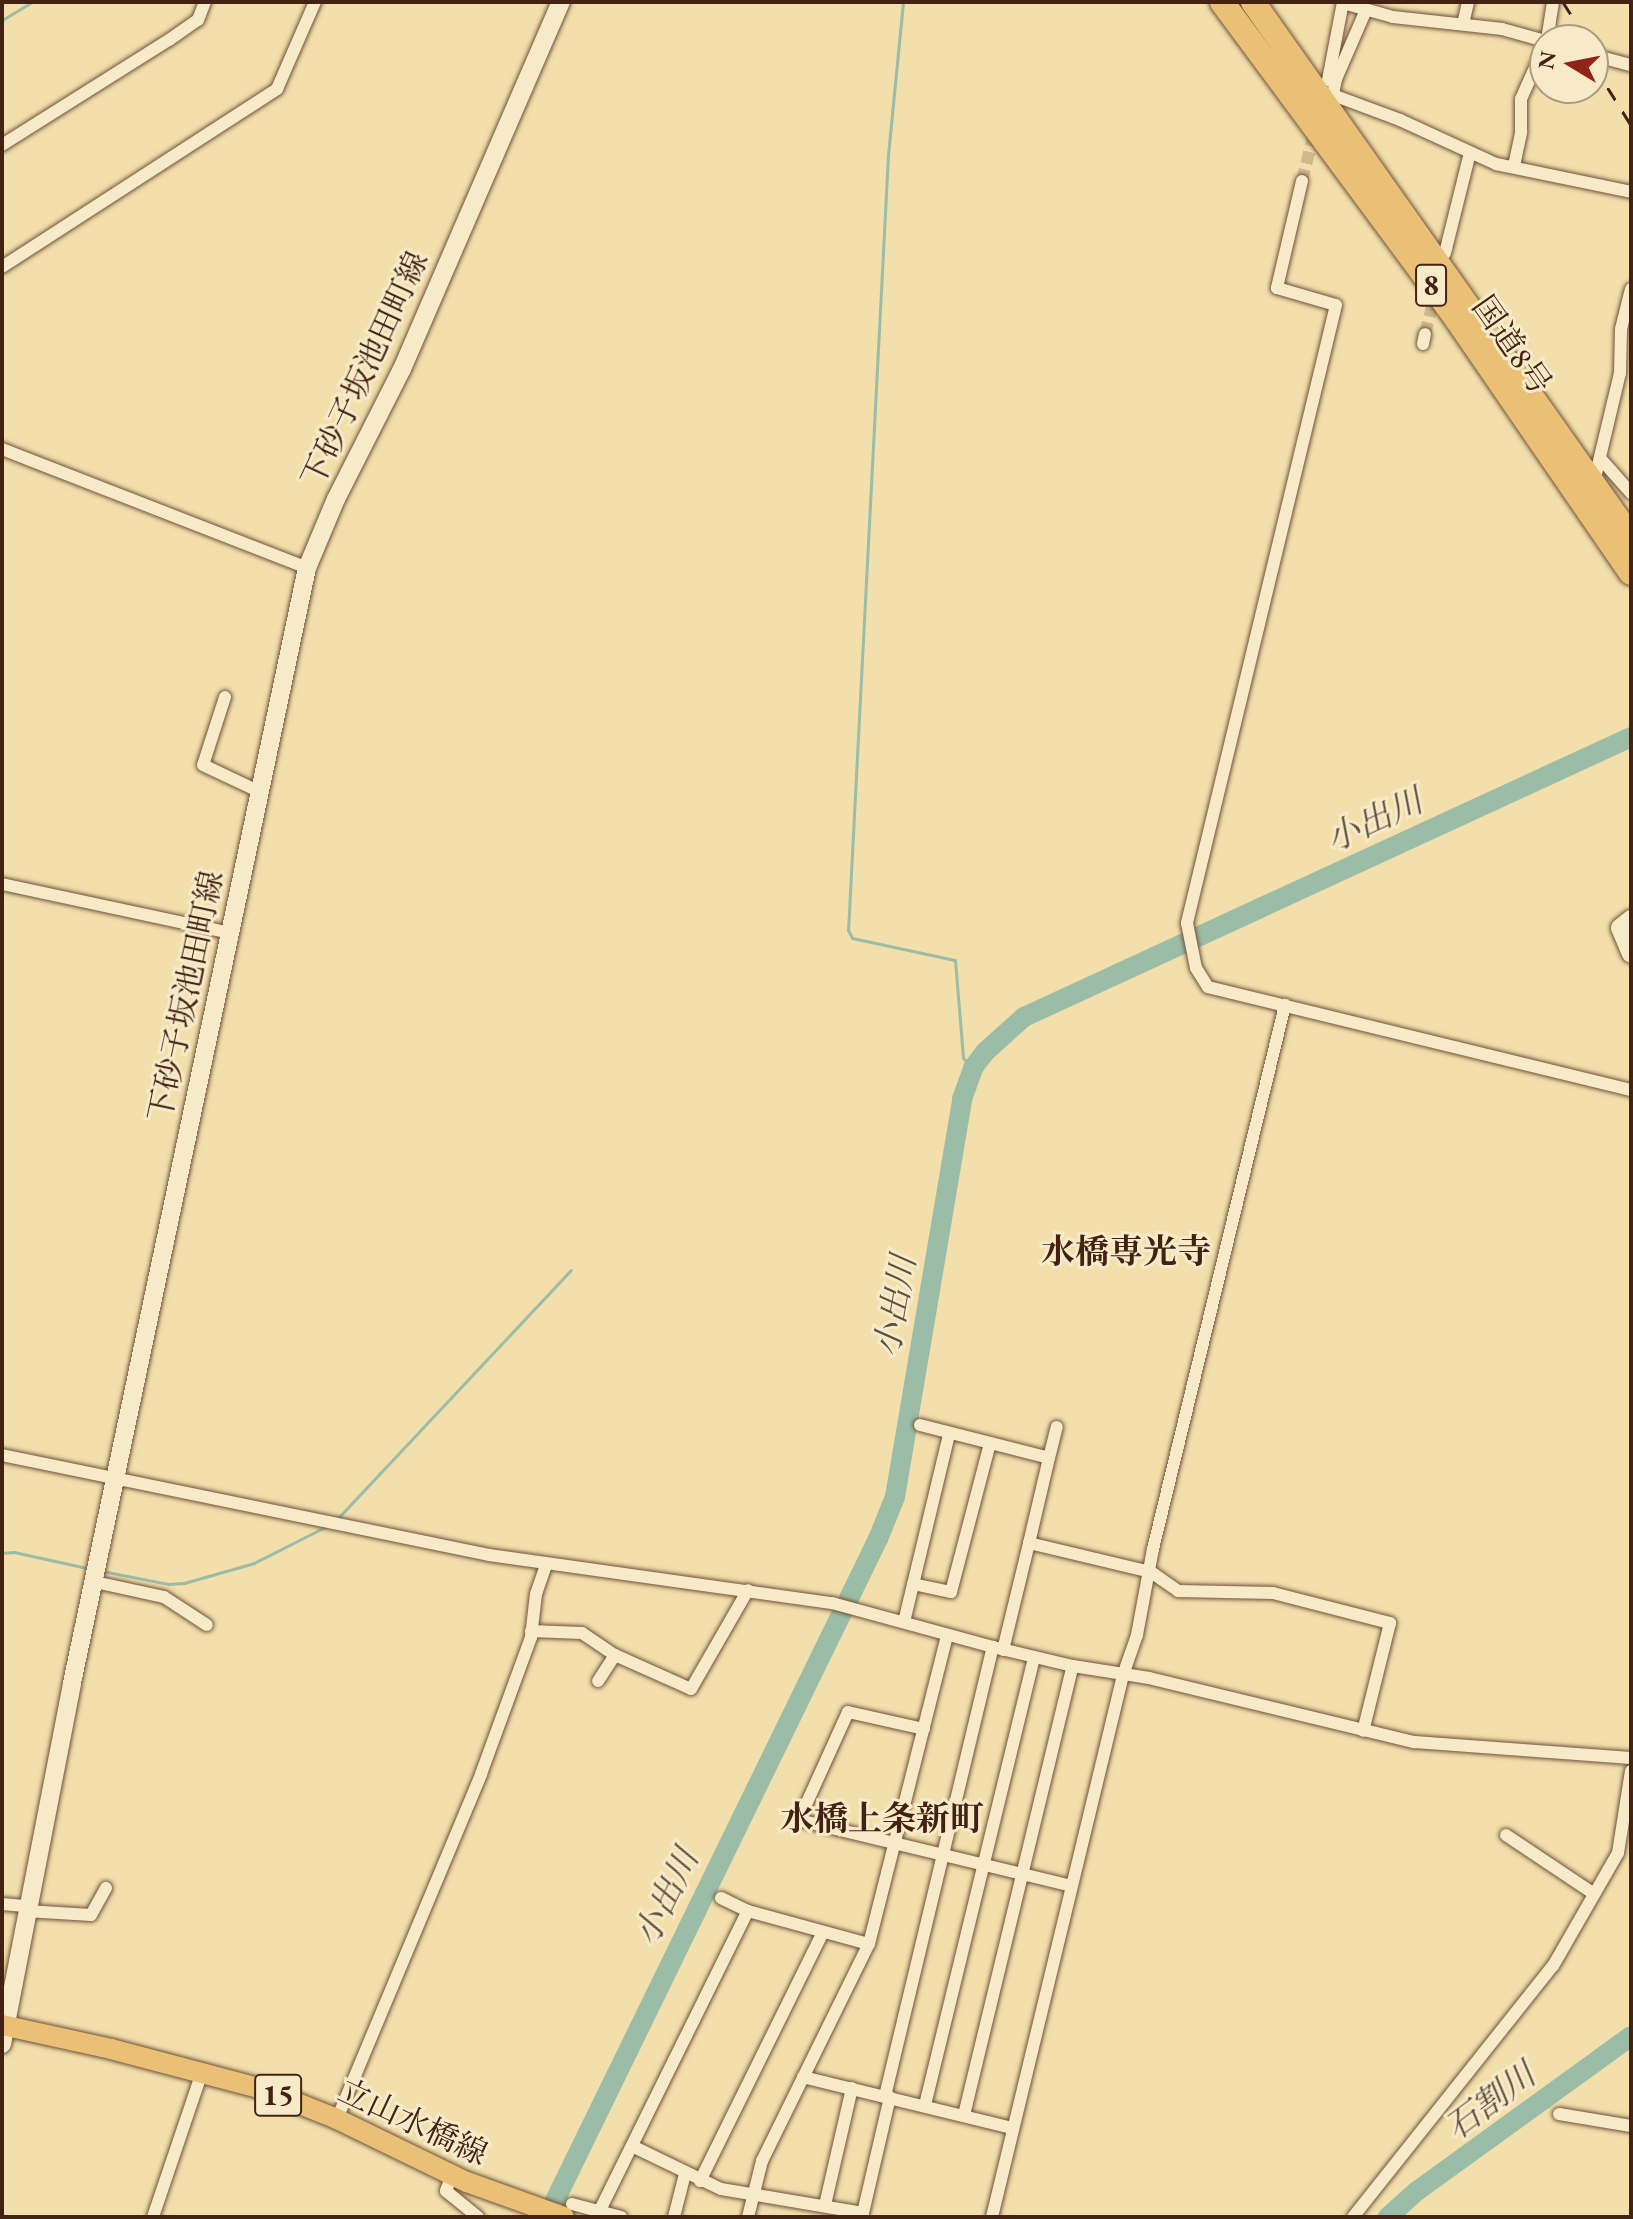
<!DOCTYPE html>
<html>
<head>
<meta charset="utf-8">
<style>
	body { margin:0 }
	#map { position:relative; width:1633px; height:2219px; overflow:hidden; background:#f2dfac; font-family:"EB Garamond","Noto Serif JP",serif }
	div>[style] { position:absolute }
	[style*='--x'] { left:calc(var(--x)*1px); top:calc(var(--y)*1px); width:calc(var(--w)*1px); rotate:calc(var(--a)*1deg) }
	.stream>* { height:3px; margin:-1.5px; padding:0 1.5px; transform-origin:1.5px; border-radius:1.5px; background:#9bbda7 }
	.river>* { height:20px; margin:-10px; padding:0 10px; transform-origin:10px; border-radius:10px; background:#9bbda7 }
	.street-tunnel>* { height:12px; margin-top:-6px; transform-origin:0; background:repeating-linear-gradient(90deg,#cfb98d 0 12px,transparent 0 18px) }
	.roads { filter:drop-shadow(0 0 2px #6f5139) drop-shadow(0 0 2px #6f5139) }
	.street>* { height:12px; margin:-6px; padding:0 6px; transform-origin:6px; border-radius:6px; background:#f7eac9 }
	.secondary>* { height:18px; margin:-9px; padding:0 9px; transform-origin:9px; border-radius:9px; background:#f7eac9 }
	.primary>* { height:20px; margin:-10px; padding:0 10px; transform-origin:10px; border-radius:10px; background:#e9c076 }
	.highway>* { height:24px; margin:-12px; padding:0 12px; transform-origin:12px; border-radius:12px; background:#e9c076 }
	.rail>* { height:3px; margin-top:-1.5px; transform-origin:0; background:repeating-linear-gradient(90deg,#432213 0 14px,transparent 0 28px) }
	span { translate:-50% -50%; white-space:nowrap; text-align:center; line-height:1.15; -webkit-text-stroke:6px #f7eac9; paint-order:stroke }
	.shield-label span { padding:2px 6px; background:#f7eac9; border:2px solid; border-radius:6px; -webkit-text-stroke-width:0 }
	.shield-label { font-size:30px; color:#432213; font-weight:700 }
	.street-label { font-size:32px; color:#432213 }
	.water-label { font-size:34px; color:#5d503f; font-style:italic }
	.neighbourhood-label { font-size:34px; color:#432213; font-weight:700 }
	.frame { position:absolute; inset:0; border:4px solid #432213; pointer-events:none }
	.north { position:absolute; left:1529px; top:24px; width:80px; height:80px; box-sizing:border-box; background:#f7eac9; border:2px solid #af9a80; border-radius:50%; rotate:280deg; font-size:22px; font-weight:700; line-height:32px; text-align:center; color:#432213 }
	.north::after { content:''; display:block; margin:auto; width:28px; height:36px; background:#8f2418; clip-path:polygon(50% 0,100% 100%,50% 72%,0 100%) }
</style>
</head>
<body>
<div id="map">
	<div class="stream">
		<i style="--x:903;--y:2;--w:154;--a:95.6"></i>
		<i style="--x:888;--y:155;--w:776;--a:92.95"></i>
		<i style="--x:848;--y:930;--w:9;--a:63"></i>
		<i style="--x:852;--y:938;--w:105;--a:12.1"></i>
		<i style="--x:955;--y:960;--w:98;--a:85.3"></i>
		<i style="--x:963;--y:1058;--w:14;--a:45"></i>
		<i style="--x:2;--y:20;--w:35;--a:-31"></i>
		<i style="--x:338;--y:1518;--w:340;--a:-46.8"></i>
		<i style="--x:2;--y:1553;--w:12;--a:-5"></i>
		<i style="--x:14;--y:1552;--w:79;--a:12.4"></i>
		<i style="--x:102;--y:1571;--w:67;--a:11.1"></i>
		<i style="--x:168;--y:1584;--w:16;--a:-4"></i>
		<i style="--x:184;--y:1583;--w:73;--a:-15.9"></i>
		<i style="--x:254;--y:1563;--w:84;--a:-26.9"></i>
	</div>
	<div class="river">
		<i style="--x:547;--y:2217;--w:754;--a:-63.98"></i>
		<i style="--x:878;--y:1539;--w:45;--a:-68"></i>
		<i style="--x:895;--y:1497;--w:404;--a:-80.4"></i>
		<i style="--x:962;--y:1099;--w:33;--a:-70"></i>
		<i style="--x:973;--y:1068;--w:20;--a:-53"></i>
		<i style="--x:985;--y:1052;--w:52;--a:-41.9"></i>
		<i style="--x:1024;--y:1017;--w:668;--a:-24.76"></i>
		<i style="--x:1388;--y:2217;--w:39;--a:-42"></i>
		<i style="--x:1417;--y:2191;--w:264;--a:-35.9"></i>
	</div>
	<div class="street-tunnel">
		<i style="--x:1302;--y:181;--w:54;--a:-76"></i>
		<i style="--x:1425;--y:334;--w:44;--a:-75.7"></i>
	</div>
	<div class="roads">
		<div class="street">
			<i style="--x:1343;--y:3;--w:52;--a:15.6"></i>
			<i style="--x:1393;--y:17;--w:110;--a:6.3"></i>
			<i style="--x:1502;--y:29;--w:45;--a:15.6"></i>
			<i style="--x:1366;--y:10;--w:75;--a:113.5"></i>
			<i style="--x:1336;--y:79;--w:16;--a:101"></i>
			<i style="--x:1333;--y:95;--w:72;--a:20.5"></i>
			<i style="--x:1400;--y:120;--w:106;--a:24.6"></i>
			<i style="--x:1496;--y:164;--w:138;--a:11.7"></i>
			<i style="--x:1463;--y:24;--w:23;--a:-77"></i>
			<i style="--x:1547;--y:40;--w:38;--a:-81"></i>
			<i style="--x:1593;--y:55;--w:39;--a:15"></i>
			<i style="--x:1328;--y:80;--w:79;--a:-79.1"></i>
			<i style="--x:2;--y:145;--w:197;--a:-32.2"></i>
			<i style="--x:169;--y:40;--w:35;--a:-35"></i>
			<i style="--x:198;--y:20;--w:19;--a:-69"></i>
			<i style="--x:1514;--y:166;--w:35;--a:-78"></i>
			<i style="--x:1521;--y:132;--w:33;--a:-90"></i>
			<i style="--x:1521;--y:99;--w:59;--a:-66"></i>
			<i style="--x:1302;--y:181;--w:110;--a:103.2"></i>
			<i style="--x:1277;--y:288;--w:61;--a:16.1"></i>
			<i style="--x:1336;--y:305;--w:636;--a:103.56"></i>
			<i style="--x:1187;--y:923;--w:46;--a:78.7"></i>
			<i style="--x:1196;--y:968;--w:22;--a:58"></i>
			<i style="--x:1208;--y:987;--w:435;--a:13.7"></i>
			<i style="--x:1445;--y:253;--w:103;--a:-76"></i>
			<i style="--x:2;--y:267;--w:328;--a:-32.9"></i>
			<i style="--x:277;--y:89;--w:95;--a:-66.4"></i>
			<i style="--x:1423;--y:344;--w:10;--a:-79"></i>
			<i style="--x:2;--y:449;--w:327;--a:21.3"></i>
			<i style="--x:1600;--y:458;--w:47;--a:48.5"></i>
			<i style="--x:1594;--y:482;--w:112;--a:-76.6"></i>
			<i style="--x:1620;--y:373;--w:44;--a:-88.7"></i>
			<i style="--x:1621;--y:329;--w:41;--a:-76"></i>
			<i style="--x:225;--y:697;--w:71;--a:107.9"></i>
			<i style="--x:203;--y:765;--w:63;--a:25.3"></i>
			<i style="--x:2;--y:884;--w:233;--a:12.1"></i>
			<i style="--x:920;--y:1425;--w:133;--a:14.3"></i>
			<i style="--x:1049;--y:1458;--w:32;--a:-76"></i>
			<i style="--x:2;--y:1455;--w:497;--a:11.6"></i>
			<i style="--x:489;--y:1555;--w:346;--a:8"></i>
			<i style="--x:832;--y:1603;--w:167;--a:15.3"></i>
			<i style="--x:993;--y:1647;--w:82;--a:13.4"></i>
			<i style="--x:1073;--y:1666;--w:77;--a:9"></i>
			<i style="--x:1149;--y:1678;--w:273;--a:13.6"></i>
			<i style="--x:1414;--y:1742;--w:218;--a:4.2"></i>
			<i style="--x:1049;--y:1458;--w:87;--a:103.2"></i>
			<i style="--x:1029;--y:1543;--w:125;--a:13.4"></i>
			<i style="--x:1151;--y:1572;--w:33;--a:35"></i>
			<i style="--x:1178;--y:1591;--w:95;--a:1.2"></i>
			<i style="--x:1273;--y:1593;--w:121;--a:14.4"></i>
			<i style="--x:1390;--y:1623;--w:111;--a:104"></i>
			<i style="--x:95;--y:1582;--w:71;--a:12.3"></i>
			<i style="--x:164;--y:1597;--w:51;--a:33.1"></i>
			<i style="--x:913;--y:1584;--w:39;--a:12"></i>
			<i style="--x:951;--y:1592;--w:154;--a:-75.3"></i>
			<i style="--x:904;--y:1622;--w:193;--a:-76.5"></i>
			<i style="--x:531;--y:1631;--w:51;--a:2.2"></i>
			<i style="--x:582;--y:1633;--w:40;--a:34"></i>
			<i style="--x:615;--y:1655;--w:31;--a:123"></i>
			<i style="--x:1003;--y:1650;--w:110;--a:-76.3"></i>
			<i style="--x:615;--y:1655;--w:83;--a:24.1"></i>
			<i style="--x:691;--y:1689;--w:114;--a:-60.1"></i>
			<i style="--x:924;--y:1729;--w:78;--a:-167.4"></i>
			<i style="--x:848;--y:1712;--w:119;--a:114.4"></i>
			<i style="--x:799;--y:1820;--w:280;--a:13.6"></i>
			<i style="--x:1506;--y:1835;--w:106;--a:33.8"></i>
			<i style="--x:721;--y:1898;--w:30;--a:26"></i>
			<i style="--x:748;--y:1911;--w:125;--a:15.3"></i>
			<i style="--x:2;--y:1904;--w:25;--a:5"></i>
			<i style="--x:26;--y:1911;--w:65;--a:3.5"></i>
			<i style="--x:91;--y:1915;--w:31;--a:-61"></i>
			<i style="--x:803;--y:2077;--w:216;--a:13.7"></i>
			<i style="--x:885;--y:2096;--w:462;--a:-76.5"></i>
			<i style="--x:925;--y:2105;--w:461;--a:-76.3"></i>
			<i style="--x:1559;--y:2114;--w:73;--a:9.5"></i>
			<i style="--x:964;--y:2115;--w:462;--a:-76.4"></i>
			<i style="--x:337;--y:2119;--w:374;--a:-67.3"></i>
			<i style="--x:481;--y:1774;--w:146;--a:-69.9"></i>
			<i style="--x:531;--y:1637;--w:43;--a:-83.4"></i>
			<i style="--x:536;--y:1594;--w:31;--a:-71"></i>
			<i style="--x:632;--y:2146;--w:99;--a:25.8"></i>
			<i style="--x:721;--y:2189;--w:144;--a:9.6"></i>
			<i style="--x:863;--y:2213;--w:119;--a:-76.9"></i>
			<i style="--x:452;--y:2175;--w:17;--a:111"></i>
			<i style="--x:446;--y:2191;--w:41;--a:39.1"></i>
			<i style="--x:700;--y:2181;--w:278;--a:-63.7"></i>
			<i style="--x:572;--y:2204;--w:51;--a:14.9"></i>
			<i style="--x:825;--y:2205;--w:120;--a:-77"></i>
			<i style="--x:599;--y:2212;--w:336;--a:-63.7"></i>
			<i style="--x:153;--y:2217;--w:153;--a:-71.3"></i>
			<i style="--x:674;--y:2217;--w:44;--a:-75.7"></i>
			<i style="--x:748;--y:2217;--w:58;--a:-76"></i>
			<i style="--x:762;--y:2161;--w:242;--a:-63.8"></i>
			<i style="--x:869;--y:1944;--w:319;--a:-75.8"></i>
			<i style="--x:992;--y:2217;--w:558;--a:-76.41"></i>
			<i style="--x:1123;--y:1675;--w:42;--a:-70.7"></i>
			<i style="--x:1137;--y:1635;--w:87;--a:-79.5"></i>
			<i style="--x:1153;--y:1549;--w:560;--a:-76.36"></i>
			<i style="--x:1353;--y:2217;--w:321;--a:-51.5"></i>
			<i style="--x:1553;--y:1966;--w:130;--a:-60.1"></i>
			<i style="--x:1618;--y:1853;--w:83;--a:-81"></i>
		</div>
		<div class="secondary">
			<i style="--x:1631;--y:919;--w:14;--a:141"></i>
			<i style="--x:1620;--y:928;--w:28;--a:67"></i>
			<i style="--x:2;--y:2044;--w:368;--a:-79"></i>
			<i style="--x:72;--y:1683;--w:1139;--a:-78.1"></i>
			<i style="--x:307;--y:568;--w:75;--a:-67.2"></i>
			<i style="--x:336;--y:499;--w:146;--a:-63.1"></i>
			<i style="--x:402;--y:369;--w:400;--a:-66.6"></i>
		</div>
		<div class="primary">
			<i style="--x:2;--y:2025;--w:112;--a:12.4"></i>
			<i style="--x:111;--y:2049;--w:156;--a:14.8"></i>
			<i style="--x:262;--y:2089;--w:81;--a:21.8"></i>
			<i style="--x:337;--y:2119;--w:144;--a:25.9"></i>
			<i style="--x:467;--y:2182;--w:103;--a:19.8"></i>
		</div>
		<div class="highway">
			<i style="--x:1222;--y:2;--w:395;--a:53.5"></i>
			<i style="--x:1457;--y:320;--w:307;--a:55.5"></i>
			<i style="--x:1253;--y:2;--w:655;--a:54.76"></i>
		</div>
	</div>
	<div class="rail">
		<i style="--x:1563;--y:2;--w:45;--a:57.7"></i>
		<i style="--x:1593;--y:64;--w:72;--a:58.1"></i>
	</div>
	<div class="shield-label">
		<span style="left:1431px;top:285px">8</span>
		<span style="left:278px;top:2095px">15</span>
	</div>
	<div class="street-label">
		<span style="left:1512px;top:345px;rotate:55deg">国道8号</span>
		<span style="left:365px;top:369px;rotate:-65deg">下砂子坂池田町線</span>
		<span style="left:186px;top:996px;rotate:-78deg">下砂子坂池田町線</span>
		<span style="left:413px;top:2122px;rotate:25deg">立山水橋線</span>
	</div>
	<div class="water-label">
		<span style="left:1374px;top:820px;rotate:-25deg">小出川</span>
		<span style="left:895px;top:1306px;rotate:-80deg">小出川</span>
		<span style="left:666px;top:1897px;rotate:-64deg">小出川</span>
		<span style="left:1490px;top:2101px;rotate:-37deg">石割川</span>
	</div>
	<div class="neighbourhood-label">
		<span style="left:1126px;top:1252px">水橋専光寺</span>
		<span style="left:882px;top:1819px">水橋上条新町</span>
	</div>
	<div class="frame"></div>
	<div class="north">N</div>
</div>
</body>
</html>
